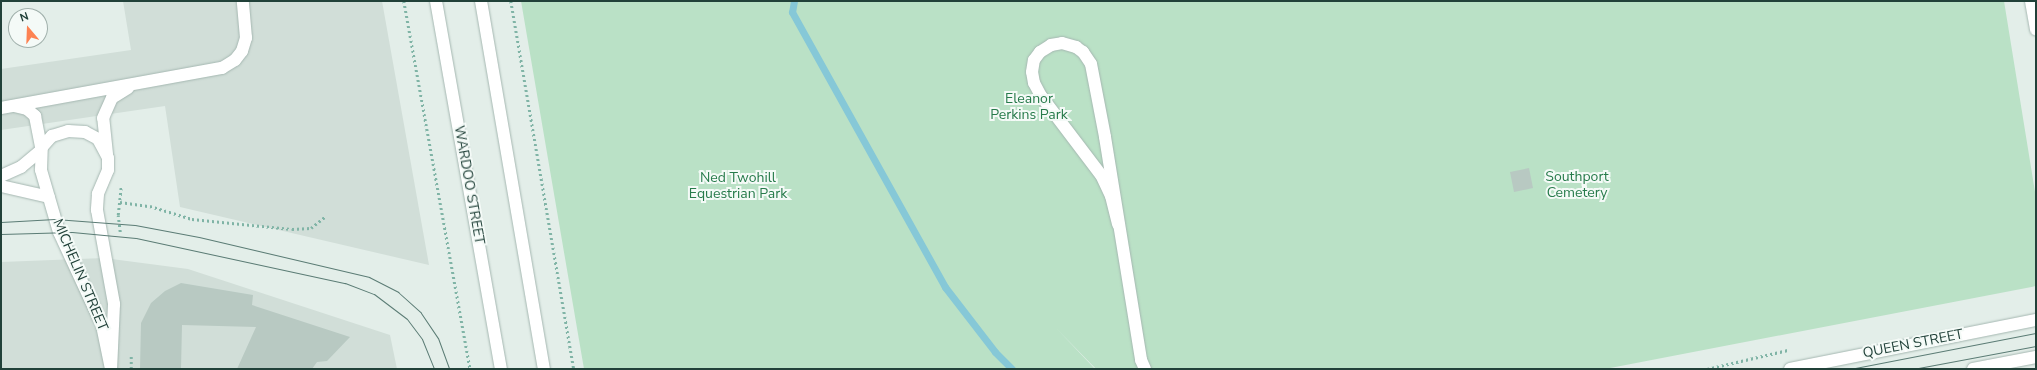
<!DOCTYPE html>
<html>
<head>
<meta charset="utf-8">
<style>
	body { margin:0 }
	#map { position:relative; width:2037px; height:370px; overflow:hidden; background:#e3eee9; font-family:"Nunito Sans",sans-serif }
	div>[style] { position:absolute }
	[style*='--x'] { left:calc(var(--x)*1px); top:calc(var(--y)*1px); width:calc(var(--w)*1px); rotate:calc(var(--a)*1deg) }
	.built>* { inset:0; background:#d1ded8 }
	.green>* { inset:0; background:#bae1c6 }
	.stream>* { height:7px; margin:-3.5px; padding:0 3.5px; transform-origin:3.5px; border-radius:3.5px; background:#86c8d7 }
	.building>* { inset:0; background:#b8c9c2 }
	.path>* { height:2.5px; margin-top:-1.25px; transform-origin:0; background:repeating-linear-gradient(90deg,#80b4a6 0 2px,transparent 0 5px) }
	.roads { filter:drop-shadow(0 0 1px #a5b7b1) drop-shadow(0 0 1px #a5b7b1) }
	.lane>* { height:12px; margin:-6px; padding:0 6px; transform-origin:6px; border-radius:6px; background:#fff }
	.street>* { height:12px; margin:-6px; padding:0 6px; transform-origin:6px; border-radius:6px; background:#fff }
	.secondary>* { height:12px; margin:-6px; padding:0 6px; transform-origin:6px; border-radius:6px; background:#fff }
	.tram>* { height:1px; margin:-0.5px; padding:0 0.5px; transform-origin:0.5px; border-radius:0.5px; background:#5b7c75 }
	span { translate:-50% -50%; white-space:nowrap; text-align:center; line-height:1.15; -webkit-text-stroke:4px #f4faf7; paint-order:stroke }
	.park-label { font-size:14px; color:#277b4b }
	.street-label { font-size:14px; color:#214139 }
	.frame { position:absolute; inset:0; border:2px solid #214139; pointer-events:none }
	.north { position:absolute; left:8px; top:8px; width:40px; height:40px; box-sizing:border-box; background:#f4faf7; border:1px solid #a0b0ab; border-radius:50%; rotate:341deg; font-size:11px; font-weight:700; line-height:16px; text-align:center; color:#214139 }
	.north::after { content:''; display:block; margin:auto; width:14px; height:18px; background:#fd8252; clip-path:polygon(50% 0,100% 100%,50% 72%,0 100%) }
</style>
</head>
<body>
<div id="map">
	<div class="built">
		<i style="clip-path:polygon(123px 1px,382px 1px,429px 265px,180px 207px,165px 106px,1px 130px,1px 69px,131px 50px)"></i>
		<i style="clip-path:polygon(104px 258px,188px 269px,390px 335px,397px 369px,1px 369px,1px 262px)"></i>
	</div>
	<div class="green">
		<i style="clip-path:polygon(521px 1px,2004px 1px,2036px 198px,2036px 286px,1605px 369px,1096px 369px,1056px 328px,1095px 369px,584px 369px)"></i>
	</div>
	<div class="stream">
		<i style="--x:794;--y:1;--w:11;--a:100"></i>
		<i style="--x:792;--y:12;--w:315;--a:60.9"></i>
		<i style="--x:945;--y:287;--w:82;--a:52.4"></i>
		<i style="--x:995;--y:352;--w:24;--a:45"></i>
	</div>
	<div class="building">
		<i style="clip-path:polygon(1529px 168px,1533px 188px,1514px 192px,1510px 172px)"></i>
		<i style="clip-path:polygon(181px 283px,253px 295px,252px 305px,350px 337px,327px 361px,317px 362px,312px 369px,237px 369px,256px 327px,182px 325px,181px 369px,140px 369px,141px 323px,151px 303px,165px 291px)"></i>
	</div>
	<div class="path">
		<i style="--x:404;--y:1;--w:374;--a:79.8"></i>
		<i style="--x:511;--y:1;--w:373;--a:80.3"></i>
		<i style="--x:120;--y:202;--w:30;--a:8"></i>
		<i style="--x:150;--y:206;--w:44;--a:17.2"></i>
		<i style="--x:192;--y:219;--w:100;--a:5.7"></i>
		<i style="--x:292;--y:229;--w:19;--a:-3"></i>
		<i style="--x:311;--y:228;--w:19;--a:-39"></i>
		<i style="--x:120;--y:232;--w:17;--a:-97"></i>
		<i style="--x:118;--y:215;--w:28;--a:-84"></i>
		<i style="--x:131;--y:369;--w:15;--a:-90"></i>
		<i style="--x:1707;--y:369;--w:83;--a:-13.2"></i>
	</div>
	<div class="roads">
		<div class="lane">
			<i style="--x:2031;--y:1;--w:29;--a:80"></i>
			<i style="--x:14;--y:106;--w:13;--a:13"></i>
			<i style="--x:27;--y:109;--w:11;--a:41"></i>
			<i style="--x:35;--y:116;--w:33;--a:79"></i>
			<i style="--x:1;--y:108;--w:225;--a:-10.3"></i>
			<i style="--x:222;--y:68;--w:15;--a:-32"></i>
			<i style="--x:235;--y:60;--w:11;--a:-52"></i>
			<i style="--x:242;--y:51;--w:14;--a:-73"></i>
			<i style="--x:246;--y:38;--w:37;--a:-95"></i>
			<i style="--x:107;--y:154;--w:36;--a:-96"></i>
			<i style="--x:103;--y:118;--w:22;--a:-66"></i>
			<i style="--x:112;--y:98;--w:19;--a:-32"></i>
			<i style="--x:1;--y:176;--w:22;--a:-24"></i>
			<i style="--x:21;--y:167;--w:26;--a:-40"></i>
			<i style="--x:1;--y:186;--w:49;--a:12.9"></i>
			<i style="--x:1118;--y:224;--w:29;--a:-104"></i>
			<i style="--x:1111;--y:196;--w:23;--a:-115"></i>
			<i style="--x:1101;--y:175;--w:99;--a:-127.2"></i>
			<i style="--x:1041;--y:96;--w:15;--a:-118"></i>
			<i style="--x:1034;--y:83;--w:11;--a:-100"></i>
			<i style="--x:1032;--y:72;--w:12;--a:-81"></i>
			<i style="--x:1034;--y:60;--w:10;--a:-53"></i>
			<i style="--x:1040;--y:52;--w:13;--a:-32"></i>
			<i style="--x:1051;--y:45;--w:11;--a:-10"></i>
			<i style="--x:1062;--y:43;--w:15;--a:16"></i>
			<i style="--x:1076;--y:47;--w:9;--a:36"></i>
			<i style="--x:1083;--y:52;--w:14;--a:56"></i>
			<i style="--x:1091;--y:64;--w:74;--a:79.1"></i>
			<i style="--x:1105;--y:137;--w:226;--a:80.8"></i>
			<i style="--x:1141;--y:360;--w:10;--a:66"></i>
		</div>
		<div class="street">
			<i style="--x:111;--y:369;--w:45;--a:-101.6"></i>
			<i style="--x:102;--y:325;--w:102;--a:-114.8"></i>
			<i style="--x:59;--y:232;--w:65;--a:-106.2"></i>
			<i style="--x:41;--y:170;--w:23;--a:-88"></i>
			<i style="--x:42;--y:147;--w:15;--a:-48"></i>
			<i style="--x:52;--y:136;--w:17;--a:-17"></i>
			<i style="--x:68;--y:131;--w:17;--a:3"></i>
			<i style="--x:85;--y:132;--w:15;--a:28"></i>
			<i style="--x:98;--y:139;--w:21;--a:62"></i>
			<i style="--x:108;--y:158;--w:12;--a:90"></i>
			<i style="--x:108;--y:170;--w:26;--a:113"></i>
			<i style="--x:98;--y:194;--w:16;--a:94"></i>
			<i style="--x:97;--y:210;--w:96;--a:79.7"></i>
			<i style="--x:114;--y:304;--w:65;--a:92.6"></i>
		</div>
		<div class="secondary">
			<i style="--x:436;--y:1;--w:374;--a:80"></i>
			<i style="--x:481;--y:1;--w:373;--a:80.3"></i>
			<i style="--x:1790;--y:369;--w:251;--a:-11.3"></i>
			<i style="--x:1973;--y:369;--w:64;--a:-10.8"></i>
		</div>
	</div>
	<div class="tram">
		<i style="--x:1;--y:222;--w:54;--a:-3.2"></i>
		<i style="--x:55;--y:219;--w:80;--a:4.3"></i>
		<i style="--x:135;--y:225;--w:65;--a:10.6"></i>
		<i style="--x:199;--y:237;--w:175;--a:13.2"></i>
		<i style="--x:369;--y:277;--w:33;--a:27"></i>
		<i style="--x:398;--y:292;--w:31;--a:42"></i>
		<i style="--x:421;--y:313;--w:30;--a:56"></i>
		<i style="--x:438;--y:338;--w:33;--a:70"></i>
		<i style="--x:1;--y:234;--w:71;--a:-1.6"></i>
		<i style="--x:72;--y:232;--w:64;--a:5.4"></i>
		<i style="--x:136;--y:238;--w:214;--a:12.2"></i>
		<i style="--x:345;--y:283;--w:31;--a:21"></i>
		<i style="--x:374;--y:294;--w:41;--a:37.1"></i>
		<i style="--x:407;--y:319;--w:25;--a:53"></i>
		<i style="--x:422;--y:339;--w:32;--a:68"></i>
		<i style="--x:1850;--y:369;--w:189;--a:-11"></i>
		<i style="--x:1913;--y:369;--w:125;--a:-10.6"></i>
	</div>
	<div class="park-label">
		<span style="left:1029px;top:107px">Eleanor<br>Perkins Park</span>
		<span style="left:1577px;top:185px">Southport<br>Cemetery</span>
		<span style="left:738px;top:186px">Ned Twohill<br>Equestrian Park</span>
	</div>
	<div class="street-label">
		<span style="left:469px;top:185px;rotate:80deg">WARDOO STREET</span>
		<span style="left:80px;top:275px;rotate:67deg">MICHELIN STREET</span>
		<span style="left:1913px;top:344px;rotate:-11deg">QUEEN STREET</span>
	</div>
	<div class="frame"></div>
	<div class="north">N</div>
</div>
</body>
</html>
